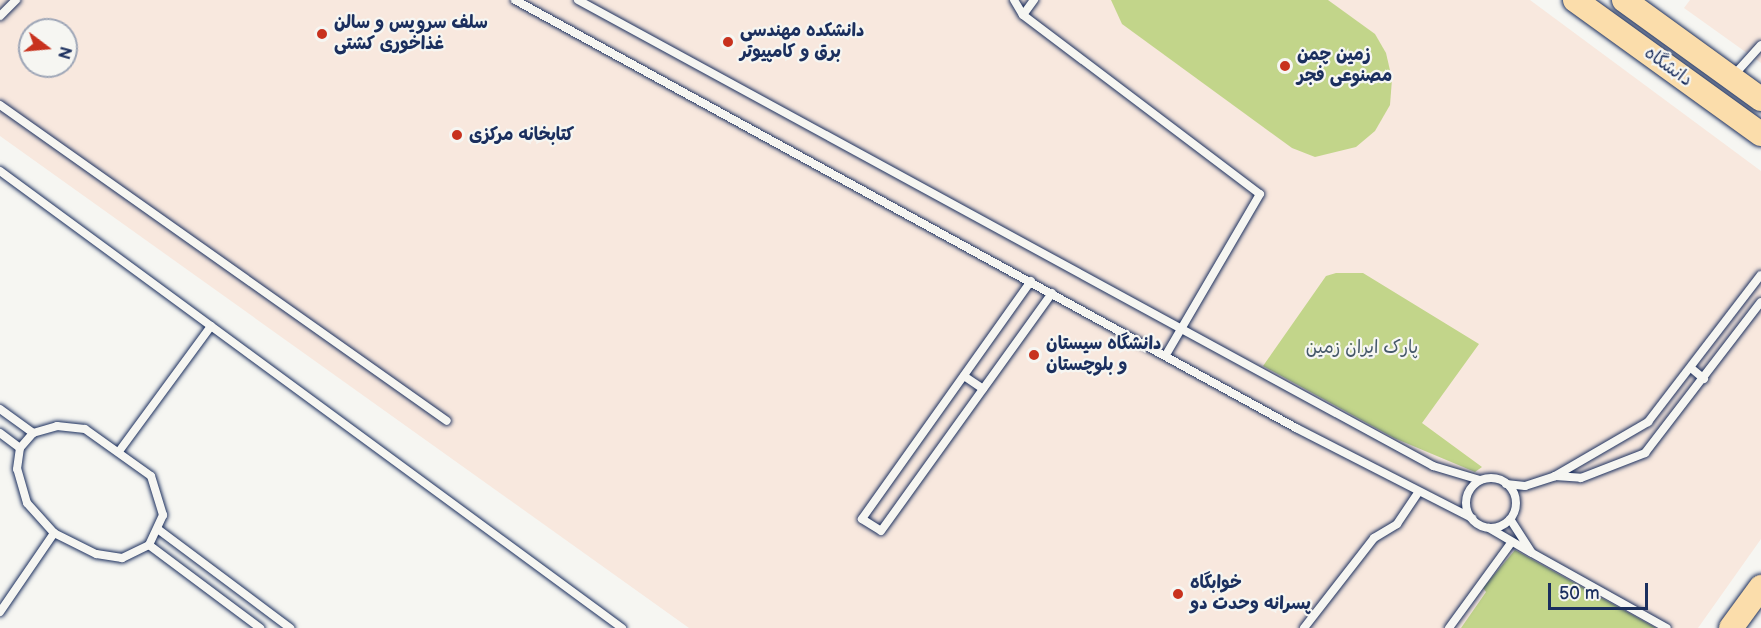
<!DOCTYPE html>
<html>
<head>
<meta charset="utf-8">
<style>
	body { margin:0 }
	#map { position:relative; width:1761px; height:628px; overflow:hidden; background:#f6f6f2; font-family:"Balsamiq Sans","Playpen Sans Arabic",sans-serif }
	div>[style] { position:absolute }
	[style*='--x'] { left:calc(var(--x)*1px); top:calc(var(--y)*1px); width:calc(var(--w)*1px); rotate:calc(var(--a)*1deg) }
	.built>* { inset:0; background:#f8e8de }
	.green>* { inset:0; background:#c2d58a }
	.roads { filter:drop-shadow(0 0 2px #1b2f5e) drop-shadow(0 0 2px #1b2f5e) }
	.lane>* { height:8px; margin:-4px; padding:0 4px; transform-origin:4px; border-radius:4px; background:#f6f6f2 }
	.lane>.ring { margin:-4px; padding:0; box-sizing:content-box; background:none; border:8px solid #f6f6f2; border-radius:50% }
	.primary>* { height:24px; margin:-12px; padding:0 12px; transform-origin:12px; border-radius:12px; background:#fbddab }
	.dots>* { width:16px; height:16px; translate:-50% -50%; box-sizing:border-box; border:3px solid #f6f6f2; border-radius:50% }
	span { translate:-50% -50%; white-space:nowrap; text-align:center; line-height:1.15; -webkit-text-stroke:4.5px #f6f6f2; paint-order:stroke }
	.poi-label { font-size:18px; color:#1b2f5e; font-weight:700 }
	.left { translate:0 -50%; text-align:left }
	.street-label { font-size:18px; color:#1b2f5e }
	.park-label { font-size:18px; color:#455869 }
	.north { position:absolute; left:18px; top:18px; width:60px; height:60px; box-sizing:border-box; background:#f6f6f2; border:2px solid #9ea6b7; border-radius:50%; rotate:106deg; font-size:16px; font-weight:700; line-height:24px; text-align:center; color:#1b2f5e }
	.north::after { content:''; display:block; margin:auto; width:21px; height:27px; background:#c8321e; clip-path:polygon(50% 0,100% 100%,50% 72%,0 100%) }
	.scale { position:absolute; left:1548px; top:583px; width:100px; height:27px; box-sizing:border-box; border:3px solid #1b2f5e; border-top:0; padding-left:8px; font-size:18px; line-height:21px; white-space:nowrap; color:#1b2f5e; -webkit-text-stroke:4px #f6f6f2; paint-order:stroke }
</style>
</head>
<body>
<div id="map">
	<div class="built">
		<i style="clip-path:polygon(evenodd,0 0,1530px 0,1761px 171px,1761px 539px,1698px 628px,689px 628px,0 136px,0 0,30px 30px,66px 30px,66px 66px,30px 66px,30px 30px)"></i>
		<i style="clip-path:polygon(1690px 0,1761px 0,1761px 63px,1684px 8px)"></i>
	</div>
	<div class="green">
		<i style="clip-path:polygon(1111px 0,1328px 0,1375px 34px,1386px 53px,1392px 79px,1390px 105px,1375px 131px,1356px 147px,1315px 157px,1292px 148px,1122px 24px)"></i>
		<i style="clip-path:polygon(1336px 273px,1363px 273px,1479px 344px,1422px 423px,1482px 467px,1475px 472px,1394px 438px,1263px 366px,1326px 276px)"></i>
		<i style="clip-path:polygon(1515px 550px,1656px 628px,1461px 628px,1486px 592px,1483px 588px)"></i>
	</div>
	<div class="roads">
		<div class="lane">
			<i style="--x:515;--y:0;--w:891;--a:28.72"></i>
			<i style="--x:1296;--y:428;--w:198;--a:27.1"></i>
			<i style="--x:578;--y:0;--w:974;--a:28.59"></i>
			<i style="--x:1433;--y:466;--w:49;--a:16.6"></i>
			<i style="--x:1014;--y:0;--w:17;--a:59"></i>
			<i style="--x:1023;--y:15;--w:297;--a:37.1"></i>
			<i style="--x:1260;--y:194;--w:186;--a:120.3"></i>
			<i style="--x:1023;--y:15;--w:19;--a:-54"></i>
			<i style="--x:0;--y:16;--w:23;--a:-45"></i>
			<i style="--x:1734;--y:75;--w:40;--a:-48"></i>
			<i style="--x:0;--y:105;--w:547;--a:35.26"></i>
			<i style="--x:0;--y:171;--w:772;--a:36.31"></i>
			<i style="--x:1031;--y:281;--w:292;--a:125.4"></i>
			<i style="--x:862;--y:519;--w:22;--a:32"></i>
			<i style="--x:881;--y:531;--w:293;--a:-54.3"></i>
			<i style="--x:1691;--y:368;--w:17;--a:40"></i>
			<i style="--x:964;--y:376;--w:23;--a:34"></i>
			<i style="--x:0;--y:409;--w:41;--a:36"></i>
			<i style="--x:57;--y:426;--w:28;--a:6"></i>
			<i style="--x:85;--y:429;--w:81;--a:35.5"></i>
			<i style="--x:151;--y:476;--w:41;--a:72.9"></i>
			<i style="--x:163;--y:515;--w:33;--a:115"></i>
			<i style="--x:149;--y:545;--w:30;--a:154"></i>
			<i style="--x:122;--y:558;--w:26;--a:-171"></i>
			<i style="--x:96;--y:554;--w:47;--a:-153.4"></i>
			<i style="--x:54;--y:533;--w:40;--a:-132"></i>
			<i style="--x:27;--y:503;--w:35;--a:-106"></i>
			<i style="--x:17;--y:469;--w:21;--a:-82"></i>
			<i style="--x:20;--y:448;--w:20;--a:-49"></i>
			<i style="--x:33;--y:433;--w:25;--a:-16"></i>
			<i style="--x:0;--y:433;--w:25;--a:37"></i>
			<i style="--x:120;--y:450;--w:154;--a:-53.7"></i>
			<i style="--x:1555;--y:476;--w:26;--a:4"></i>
			<i style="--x:1581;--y:478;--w:69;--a:-21.3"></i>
			<i style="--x:1645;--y:453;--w:190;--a:-52.5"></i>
			<i class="ring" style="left:1466px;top:478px;width:42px;height:42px"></i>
			<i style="--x:1506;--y:484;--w:19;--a:6"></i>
			<i style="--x:1525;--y:486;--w:32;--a:-18"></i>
			<i style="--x:1555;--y:476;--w:108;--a:-30.1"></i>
			<i style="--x:1648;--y:422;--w:185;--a:-52.5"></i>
			<i style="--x:1510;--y:519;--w:40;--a:57.1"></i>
			<i style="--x:1532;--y:553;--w:154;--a:29.1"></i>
			<i style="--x:1489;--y:528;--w:48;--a:30.3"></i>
			<i style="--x:159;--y:530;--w:164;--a:36.8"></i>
			<i style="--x:149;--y:545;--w:139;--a:36.8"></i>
			<i style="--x:0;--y:612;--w:96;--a:-55.6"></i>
			<i style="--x:1304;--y:628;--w:114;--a:-52.1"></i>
			<i style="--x:1374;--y:538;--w:27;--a:-31"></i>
			<i style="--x:1397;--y:524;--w:37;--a:-56"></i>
			<i style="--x:1449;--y:628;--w:105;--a:-53.9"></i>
		</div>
		<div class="primary">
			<i style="--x:1575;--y:0;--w:229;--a:35.8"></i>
			<i style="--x:1624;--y:0;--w:169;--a:35.9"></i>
			<i style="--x:1731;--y:628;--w:51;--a:-53.8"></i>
		</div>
	</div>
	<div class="dots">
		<i style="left:322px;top:34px;background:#c8321e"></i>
		<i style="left:728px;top:42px;background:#c8321e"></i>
		<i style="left:1285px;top:66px;background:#c8321e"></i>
		<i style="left:457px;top:135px;background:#c8321e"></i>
		<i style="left:1034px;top:355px;background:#c8321e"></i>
		<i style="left:1178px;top:594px;background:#c8321e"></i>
	</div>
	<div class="poi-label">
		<span class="left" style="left:334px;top:34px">سلف سرویس و سالن<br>غذاخوری کشتی</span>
		<span class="left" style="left:740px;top:42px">دانشکده مهندسی<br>برق و کامپیوتر</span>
		<span class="left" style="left:1297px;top:66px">زمین چمن<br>مصنوعی فجر</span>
		<span class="left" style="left:469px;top:135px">کتابخانه مرکزی</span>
		<span class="left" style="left:1046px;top:355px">دانشگاه سیستان<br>و بلوچستان</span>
		<span class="left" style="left:1190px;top:594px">خوابگاه<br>پسرانه وحدت دو</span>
	</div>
	<div class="street-label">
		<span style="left:1668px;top:67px;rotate:36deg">دانشگاه</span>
	</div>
	<div class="park-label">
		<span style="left:1362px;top:348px">پارک ایران زمین</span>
	</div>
	<div class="north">N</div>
	<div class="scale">50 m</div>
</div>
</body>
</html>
